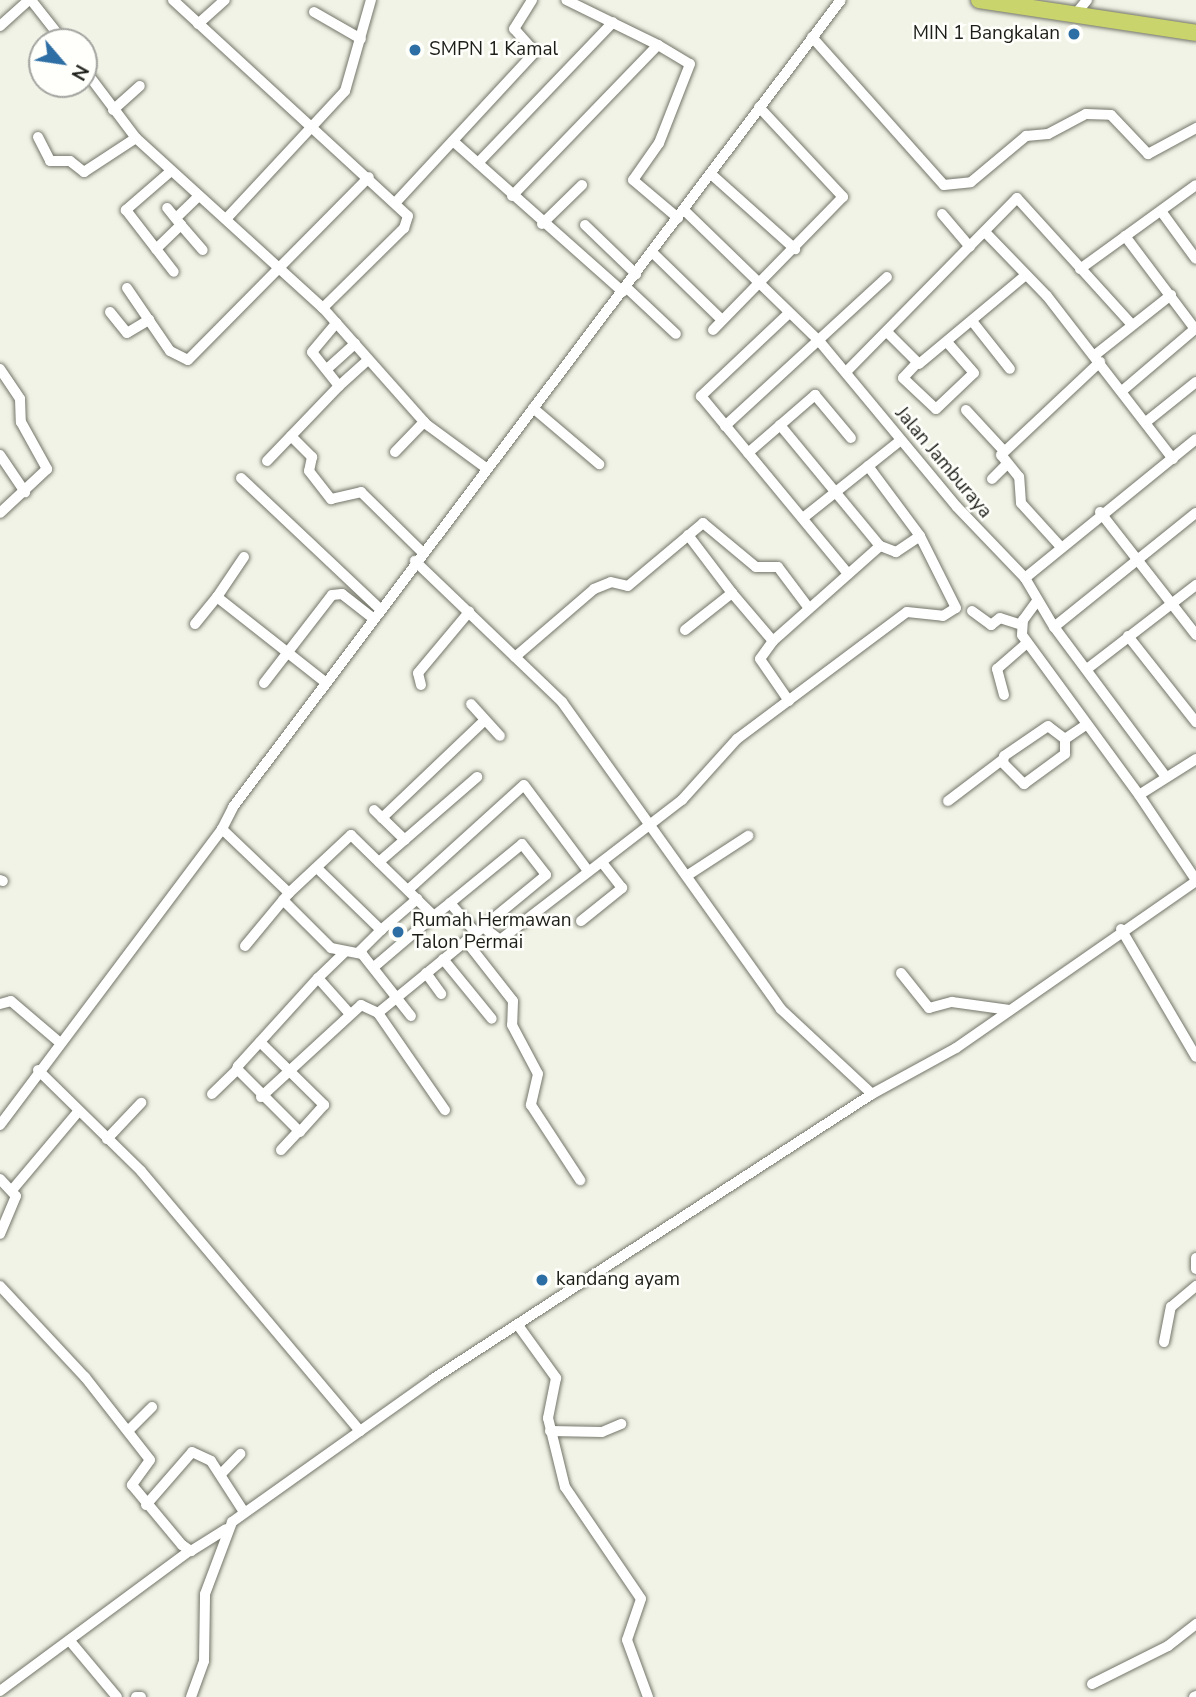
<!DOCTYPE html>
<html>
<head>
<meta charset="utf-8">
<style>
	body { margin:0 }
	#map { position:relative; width:1196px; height:1697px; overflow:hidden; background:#f1f3e6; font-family:"Nunito Sans",sans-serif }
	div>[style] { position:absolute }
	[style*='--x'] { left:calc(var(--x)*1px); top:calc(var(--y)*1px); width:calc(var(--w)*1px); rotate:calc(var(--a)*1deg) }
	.roads { filter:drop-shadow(0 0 2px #737569) drop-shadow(0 0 2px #737569) }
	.minor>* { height:10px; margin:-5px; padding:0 5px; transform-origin:5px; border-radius:5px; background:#fff }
	.highway>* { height:16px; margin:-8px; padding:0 8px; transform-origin:8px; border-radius:8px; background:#cad46c }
	.dots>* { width:19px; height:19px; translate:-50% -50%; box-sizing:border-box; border:4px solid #fffffc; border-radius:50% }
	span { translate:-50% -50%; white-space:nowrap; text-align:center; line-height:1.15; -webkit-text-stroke:5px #fffffc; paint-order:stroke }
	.poi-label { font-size:19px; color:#1c1d18 }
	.right { translate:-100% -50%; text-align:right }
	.left { translate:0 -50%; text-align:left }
	.street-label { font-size:19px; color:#1c1d18 }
	.north { position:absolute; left:28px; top:28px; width:70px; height:70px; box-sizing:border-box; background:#fffffc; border:2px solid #a4a5a1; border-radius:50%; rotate:119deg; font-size:19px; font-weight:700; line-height:28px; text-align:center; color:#1c1d18 }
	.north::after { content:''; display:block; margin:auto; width:24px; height:32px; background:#2d6ea4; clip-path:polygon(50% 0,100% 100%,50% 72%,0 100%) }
</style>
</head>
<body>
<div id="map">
	<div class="roads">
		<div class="minor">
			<i style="--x:31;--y:0;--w:53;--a:51.8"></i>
			<i style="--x:173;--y:0;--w:319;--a:42.6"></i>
			<i style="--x:408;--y:216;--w:13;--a:108"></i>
			<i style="--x:404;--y:228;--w:114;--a:135.4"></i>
			<i style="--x:314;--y:12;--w:54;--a:29.9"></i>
			<i style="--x:1074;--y:16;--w:21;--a:-51"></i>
			<i style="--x:198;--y:24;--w:36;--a:-42"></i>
			<i style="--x:0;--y:26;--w:39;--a:-42"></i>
			<i style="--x:812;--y:37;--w:198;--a:48.3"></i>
			<i style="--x:944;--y:185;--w:27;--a:-6"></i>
			<i style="--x:971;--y:182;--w:72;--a:-39.9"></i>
			<i style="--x:1026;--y:136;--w:22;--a:-5"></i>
			<i style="--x:1048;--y:134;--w:43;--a:-27.8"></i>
			<i style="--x:1086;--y:114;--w:25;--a:2"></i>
			<i style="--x:1111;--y:115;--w:54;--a:46.5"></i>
			<i style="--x:1148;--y:154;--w:55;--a:-28.4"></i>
			<i style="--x:658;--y:45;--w:37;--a:31"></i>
			<i style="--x:690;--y:64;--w:85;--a:111.4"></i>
			<i style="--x:659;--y:143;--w:45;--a:125.1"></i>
			<i style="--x:633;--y:180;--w:59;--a:40.2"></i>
			<i style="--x:84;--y:69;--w:86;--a:53"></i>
			<i style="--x:136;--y:138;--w:253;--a:42.3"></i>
			<i style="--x:323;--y:308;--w:155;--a:48.4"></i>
			<i style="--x:426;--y:424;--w:74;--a:36.3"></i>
			<i style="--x:113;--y:110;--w:36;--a:-42"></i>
			<i style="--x:38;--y:137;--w:27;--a:63"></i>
			<i style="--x:50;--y:161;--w:20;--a:0"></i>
			<i style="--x:70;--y:161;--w:18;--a:38"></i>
			<i style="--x:84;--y:172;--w:62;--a:-33.2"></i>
			<i style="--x:453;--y:141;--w:227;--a:41.6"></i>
			<i style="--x:478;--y:163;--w:195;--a:-46.2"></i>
			<i style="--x:171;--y:171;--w:60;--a:139.1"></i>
			<i style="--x:126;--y:210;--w:78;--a:52.3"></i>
			<i style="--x:711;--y:174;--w:113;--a:41.8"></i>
			<i style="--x:512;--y:196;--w:210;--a:-46"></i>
			<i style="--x:658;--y:45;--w:102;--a:-153.9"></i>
			<i style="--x:397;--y:201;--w:203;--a:-47.2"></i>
			<i style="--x:535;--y:52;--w:31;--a:-132"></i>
			<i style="--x:514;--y:29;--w:34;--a:-58"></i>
			<i style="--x:684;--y:210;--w:190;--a:44.1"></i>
			<i style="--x:820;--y:342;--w:214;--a:50.3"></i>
			<i style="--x:957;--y:507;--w:98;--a:46.2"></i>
			<i style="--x:1025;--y:578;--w:220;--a:-39.1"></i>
			<i style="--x:1161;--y:211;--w:59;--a:53.9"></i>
			<i style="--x:942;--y:214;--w:43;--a:49.7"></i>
			<i style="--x:176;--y:218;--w:32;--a:-44"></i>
			<i style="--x:226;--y:219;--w:175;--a:-47.1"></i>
			<i style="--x:345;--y:91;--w:95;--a:-74.1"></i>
			<i style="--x:542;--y:224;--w:56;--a:-44.3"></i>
			<i style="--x:181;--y:225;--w:33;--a:49"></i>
			<i style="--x:585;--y:225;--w:71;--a:43.9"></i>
			<i style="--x:985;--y:232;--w:89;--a:45.9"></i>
			<i style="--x:1047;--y:296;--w:206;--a:52.3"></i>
			<i style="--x:1125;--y:236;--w:116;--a:53"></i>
			<i style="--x:156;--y:249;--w:35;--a:-44"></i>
			<i style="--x:181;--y:225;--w:22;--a:-129"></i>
			<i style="--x:653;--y:253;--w:96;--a:44.2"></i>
			<i style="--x:1080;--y:269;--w:143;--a:-35.9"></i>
			<i style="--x:127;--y:288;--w:76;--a:55.7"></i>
			<i style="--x:170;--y:351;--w:20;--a:27"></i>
			<i style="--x:188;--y:360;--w:257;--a:-45.3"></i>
			<i style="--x:627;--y:288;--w:67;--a:43.2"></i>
			<i style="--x:110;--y:312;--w:27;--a:51"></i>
			<i style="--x:127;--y:333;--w:26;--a:-31"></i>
			<i style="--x:788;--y:314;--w:120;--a:136.7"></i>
			<i style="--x:701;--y:396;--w:231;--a:50.4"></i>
			<i style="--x:972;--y:321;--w:61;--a:51.6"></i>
			<i style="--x:713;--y:330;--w:186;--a:-45.7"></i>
			<i style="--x:843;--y:197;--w:123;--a:-133"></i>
			<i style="--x:887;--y:332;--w:45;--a:45"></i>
			<i style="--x:919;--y:364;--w:139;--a:-39.8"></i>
			<i style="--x:1095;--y:355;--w:97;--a:-38.3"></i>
			<i style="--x:916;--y:364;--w:19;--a:133"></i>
			<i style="--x:903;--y:378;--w:45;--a:43.2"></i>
			<i style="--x:936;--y:409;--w:52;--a:-43.5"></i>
			<i style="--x:974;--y:373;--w:41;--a:-131.1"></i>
			<i style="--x:0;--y:369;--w:36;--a:56"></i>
			<i style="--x:20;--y:399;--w:23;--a:88"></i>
			<i style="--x:21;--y:422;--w:54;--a:61"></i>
			<i style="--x:47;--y:469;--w:64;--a:136.9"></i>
			<i style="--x:327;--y:369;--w:38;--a:-42"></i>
			<i style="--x:846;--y:372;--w:244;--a:-45.5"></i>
			<i style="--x:1017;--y:198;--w:171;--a:47.8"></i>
			<i style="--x:339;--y:386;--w:39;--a:-42"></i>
			<i style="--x:1122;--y:391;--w:97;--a:-40.4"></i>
			<i style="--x:533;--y:408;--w:87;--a:40.3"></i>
			<i style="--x:966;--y:410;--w:53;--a:47.3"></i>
			<i style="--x:1146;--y:422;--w:64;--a:-38.7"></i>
			<i style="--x:725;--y:426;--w:220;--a:-42.6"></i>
			<i style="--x:291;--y:436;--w:30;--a:45"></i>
			<i style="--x:312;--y:457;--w:14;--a:102"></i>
			<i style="--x:309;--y:471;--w:36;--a:52"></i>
			<i style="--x:331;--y:499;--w:31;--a:-13"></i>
			<i style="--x:361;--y:492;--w:86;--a:44.5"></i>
			<i style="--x:395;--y:452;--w:42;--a:-46"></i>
			<i style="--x:748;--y:453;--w:89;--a:-40.9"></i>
			<i style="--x:815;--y:395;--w:56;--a:50.1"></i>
			<i style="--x:0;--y:455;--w:45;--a:56"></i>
			<i style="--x:267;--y:461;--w:104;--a:-46.2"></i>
			<i style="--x:339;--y:386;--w:43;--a:-128.5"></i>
			<i style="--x:312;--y:352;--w:38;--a:-50"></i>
			<i style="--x:868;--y:466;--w:87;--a:53.4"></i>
			<i style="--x:241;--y:478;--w:191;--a:43.3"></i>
			<i style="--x:992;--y:479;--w:20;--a:-45"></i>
			<i style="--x:1100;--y:512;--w:156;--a:52"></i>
			<i style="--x:803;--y:518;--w:125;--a:-38.5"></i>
			<i style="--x:688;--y:535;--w:73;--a:52.8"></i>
			<i style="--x:1060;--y:546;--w:58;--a:-132.2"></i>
			<i style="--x:1021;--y:503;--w:26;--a:-94"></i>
			<i style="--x:1019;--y:477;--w:28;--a:-129"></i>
			<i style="--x:1001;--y:455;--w:136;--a:-43.2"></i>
			<i style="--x:244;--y:557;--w:48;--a:124"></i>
			<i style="--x:217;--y:597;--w:137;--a:38.2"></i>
			<i style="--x:1025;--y:578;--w:57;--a:59.4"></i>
			<i style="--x:1037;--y:601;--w:24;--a:126"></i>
			<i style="--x:1023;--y:620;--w:15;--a:94"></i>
			<i style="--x:1022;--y:635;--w:198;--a:53.8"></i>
			<i style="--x:972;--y:611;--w:24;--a:36"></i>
			<i style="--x:991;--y:625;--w:11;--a:-38"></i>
			<i style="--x:1000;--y:618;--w:22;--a:18"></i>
			<i style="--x:195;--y:624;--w:35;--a:-51"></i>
			<i style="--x:685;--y:630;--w:60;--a:-38.2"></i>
			<i style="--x:732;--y:593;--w:63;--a:49.5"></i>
			<i style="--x:773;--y:641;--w:22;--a:126"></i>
			<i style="--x:760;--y:659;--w:51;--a:55.4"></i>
			<i style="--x:1128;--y:636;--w:110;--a:51.7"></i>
			<i style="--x:773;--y:641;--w:143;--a:-41.6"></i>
			<i style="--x:515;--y:657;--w:104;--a:-40.7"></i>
			<i style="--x:594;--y:589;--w:18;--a:-22"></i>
			<i style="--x:611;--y:582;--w:17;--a:13"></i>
			<i style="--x:628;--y:586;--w:98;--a:-40"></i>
			<i style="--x:703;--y:523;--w:69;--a:39.7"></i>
			<i style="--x:756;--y:567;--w:22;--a:0"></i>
			<i style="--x:778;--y:567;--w:50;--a:53.1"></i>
			<i style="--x:1087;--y:669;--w:138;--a:-37.6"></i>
			<i style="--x:264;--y:683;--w:111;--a:-52.3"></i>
			<i style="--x:332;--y:595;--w:10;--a:-6"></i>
			<i style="--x:342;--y:594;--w:39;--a:38"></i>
			<i style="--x:421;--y:685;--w:12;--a:-104"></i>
			<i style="--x:418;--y:673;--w:80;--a:-50.1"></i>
			<i style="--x:1004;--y:695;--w:27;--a:-105"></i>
			<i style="--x:997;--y:669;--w:40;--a:-41"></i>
			<i style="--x:471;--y:704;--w:43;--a:47.8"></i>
			<i style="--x:1065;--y:739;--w:21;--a:-143"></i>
			<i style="--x:1048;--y:726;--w:53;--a:145.7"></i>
			<i style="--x:1004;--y:756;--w:7;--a:98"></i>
			<i style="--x:1003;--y:763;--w:30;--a:45"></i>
			<i style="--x:1024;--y:784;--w:51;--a:-36.2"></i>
			<i style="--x:1065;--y:754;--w:15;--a:-90"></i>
			<i style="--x:1065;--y:739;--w:23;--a:-34"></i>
			<i style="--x:1196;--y:759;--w:67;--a:147.7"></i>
			<i style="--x:1139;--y:795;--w:102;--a:56.2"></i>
			<i style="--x:1166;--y:777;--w:187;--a:-126.7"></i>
			<i style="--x:1054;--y:627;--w:182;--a:-38.8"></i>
			<i style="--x:948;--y:801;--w:68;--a:-37.2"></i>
			<i style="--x:374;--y:810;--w:43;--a:44.1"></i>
			<i style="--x:382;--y:818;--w:142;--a:-43.6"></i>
			<i style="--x:379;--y:862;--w:130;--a:-40.9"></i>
			<i style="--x:318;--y:869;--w:88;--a:44.1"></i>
			<i style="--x:381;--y:930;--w:48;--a:-40.7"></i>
			<i style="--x:688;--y:875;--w:72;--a:-33"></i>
			<i style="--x:0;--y:880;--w:3;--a:18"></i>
			<i style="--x:408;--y:890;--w:156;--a:-42.2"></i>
			<i style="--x:524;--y:785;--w:107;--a:53.3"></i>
			<i style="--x:289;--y:893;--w:85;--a:-43.1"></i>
			<i style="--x:351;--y:835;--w:116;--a:44.3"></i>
			<i style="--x:434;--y:916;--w:21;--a:-39"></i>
			<i style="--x:450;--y:903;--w:38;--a:49"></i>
			<i style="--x:283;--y:900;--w:68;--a:45"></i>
			<i style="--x:331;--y:948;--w:32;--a:11"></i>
			<i style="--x:362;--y:954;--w:79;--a:51.7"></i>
			<i style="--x:450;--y:903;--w:93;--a:-39.3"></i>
			<i style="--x:522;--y:844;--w:39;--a:52"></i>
			<i style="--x:546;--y:875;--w:82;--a:140.5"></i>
			<i style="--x:581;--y:921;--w:53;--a:-38.8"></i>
			<i style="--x:622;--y:888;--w:33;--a:-128"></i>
			<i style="--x:1121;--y:929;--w:148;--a:59.6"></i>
			<i style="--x:466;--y:941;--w:76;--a:51.9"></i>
			<i style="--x:513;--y:1001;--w:24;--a:92"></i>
			<i style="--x:512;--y:1025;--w:55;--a:62"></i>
			<i style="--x:538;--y:1074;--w:32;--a:103"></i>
			<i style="--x:531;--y:1105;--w:90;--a:56.8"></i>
			<i style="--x:245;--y:946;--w:69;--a:-50.3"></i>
			<i style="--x:289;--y:893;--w:93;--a:-136.3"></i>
			<i style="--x:222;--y:829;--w:25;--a:-63"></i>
			<i style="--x:233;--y:807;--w:1010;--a:-53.01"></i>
			<i style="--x:358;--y:953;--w:33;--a:-45"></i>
			<i style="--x:443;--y:959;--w:77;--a:50.8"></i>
			<i style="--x:374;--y:967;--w:79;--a:-40.4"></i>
			<i style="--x:426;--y:973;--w:26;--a:54"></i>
			<i style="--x:901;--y:973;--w:45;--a:51.3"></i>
			<i style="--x:929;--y:1008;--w:24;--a:-15"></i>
			<i style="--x:952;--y:1002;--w:58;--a:8"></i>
			<i style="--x:318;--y:978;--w:48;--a:48.4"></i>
			<i style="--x:0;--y:1004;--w:11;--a:-15"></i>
			<i style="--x:11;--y:1001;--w:62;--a:40.4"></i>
			<i style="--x:378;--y:1013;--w:118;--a:55.4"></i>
			<i style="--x:260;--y:1042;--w:90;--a:44.5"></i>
			<i style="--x:324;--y:1105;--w:36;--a:132"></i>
			<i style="--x:300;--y:1132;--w:89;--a:-135"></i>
			<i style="--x:237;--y:1069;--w:3;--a:-72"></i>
			<i style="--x:238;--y:1066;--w:119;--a:-47.7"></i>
			<i style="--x:318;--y:978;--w:36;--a:-44"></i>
			<i style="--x:38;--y:1070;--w:144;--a:44.4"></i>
			<i style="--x:141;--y:1171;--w:340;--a:49.9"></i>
			<i style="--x:212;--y:1094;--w:35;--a:-44"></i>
			<i style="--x:872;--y:1094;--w:96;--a:-28.7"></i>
			<i style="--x:956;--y:1048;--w:292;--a:-34.8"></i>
			<i style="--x:261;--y:1097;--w:136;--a:-42.6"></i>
			<i style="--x:361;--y:1005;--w:19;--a:25"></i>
			<i style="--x:378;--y:1013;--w:136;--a:-39.3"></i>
			<i style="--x:483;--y:927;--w:21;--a:37"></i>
			<i style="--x:500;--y:940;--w:230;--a:-37.6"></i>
			<i style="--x:682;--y:800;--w:82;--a:-48"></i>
			<i style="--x:737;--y:739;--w:212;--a:-36.8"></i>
			<i style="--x:907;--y:612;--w:36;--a:6"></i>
			<i style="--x:943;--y:616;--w:15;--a:-32"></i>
			<i style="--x:956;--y:608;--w:80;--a:-116.6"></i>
			<i style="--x:920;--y:536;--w:29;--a:146"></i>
			<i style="--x:896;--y:552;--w:17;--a:-159"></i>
			<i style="--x:880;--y:546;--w:157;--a:-129.6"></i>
			<i style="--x:0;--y:1125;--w:370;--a:-53.1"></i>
			<i style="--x:107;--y:1139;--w:50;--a:-46.6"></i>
			<i style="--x:281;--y:1150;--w:25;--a:-47"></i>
			<i style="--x:0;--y:1179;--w:23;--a:47"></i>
			<i style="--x:16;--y:1196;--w:41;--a:112.8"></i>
			<i style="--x:13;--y:1189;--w:99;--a:-49.9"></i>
			<i style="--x:1196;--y:1258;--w:11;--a:90"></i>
			<i style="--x:0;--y:1286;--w:125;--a:47"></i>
			<i style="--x:85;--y:1377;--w:105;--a:51.9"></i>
			<i style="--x:150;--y:1460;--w:31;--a:126"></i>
			<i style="--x:132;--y:1485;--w:78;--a:50.2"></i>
			<i style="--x:182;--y:1545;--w:11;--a:34"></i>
			<i style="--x:191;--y:1551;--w:41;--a:-32.2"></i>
			<i style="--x:520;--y:1328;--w:62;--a:54.2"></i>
			<i style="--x:556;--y:1378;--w:41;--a:101.3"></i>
			<i style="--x:548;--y:1418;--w:71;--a:76.2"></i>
			<i style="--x:565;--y:1487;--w:135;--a:55.8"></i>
			<i style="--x:641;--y:1599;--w:43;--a:108.9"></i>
			<i style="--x:627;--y:1640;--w:61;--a:69.8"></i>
			<i style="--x:1164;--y:1342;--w:36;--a:-79"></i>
			<i style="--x:1171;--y:1307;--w:33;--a:-40"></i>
			<i style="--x:128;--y:1431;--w:34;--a:-45"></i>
			<i style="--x:550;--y:1431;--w:52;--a:1.1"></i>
			<i style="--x:602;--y:1432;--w:21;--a:-23"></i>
			<i style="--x:221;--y:1474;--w:28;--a:-46"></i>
			<i style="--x:146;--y:1505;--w:70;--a:-49"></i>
			<i style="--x:192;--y:1452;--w:21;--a:25"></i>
			<i style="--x:211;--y:1461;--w:61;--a:57.1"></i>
			<i style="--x:70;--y:1641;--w:73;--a:50"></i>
			<i style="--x:1092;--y:1684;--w:85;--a:-26.6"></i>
			<i style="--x:1168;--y:1646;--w:36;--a:-38"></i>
			<i style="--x:0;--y:1691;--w:235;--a:-36.5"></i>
			<i style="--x:136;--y:1697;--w:5;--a:0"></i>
			<i style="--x:191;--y:1697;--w:38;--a:-70"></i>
			<i style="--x:204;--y:1661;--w:67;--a:-89.1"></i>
			<i style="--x:205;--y:1594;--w:77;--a:-69.4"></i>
			<i style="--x:232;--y:1522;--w:247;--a:-35.4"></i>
			<i style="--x:433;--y:1379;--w:523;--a:-32.99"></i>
			<i style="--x:872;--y:1094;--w:125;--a:-137"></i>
			<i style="--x:781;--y:1009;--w:377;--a:-125.5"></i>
			<i style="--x:562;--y:702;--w:204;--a:-136.2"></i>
			<i style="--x:1194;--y:1697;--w:2;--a:-27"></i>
		</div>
		<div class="highway">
			<i style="--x:979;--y:0;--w:219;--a:8.6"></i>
		</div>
	</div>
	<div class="dots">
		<i style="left:1074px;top:34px;background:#2d6ea4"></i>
		<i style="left:415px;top:50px;background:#2d6ea4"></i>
		<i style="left:398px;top:932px;background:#2d6ea4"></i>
		<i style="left:542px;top:1280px;background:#2d6ea4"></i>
	</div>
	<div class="poi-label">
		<span class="right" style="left:1060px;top:34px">MIN 1 Bangkalan</span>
		<span class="left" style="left:429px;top:50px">SMPN 1 Kamal</span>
		<span class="left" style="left:412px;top:932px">Rumah Hermawan<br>Talon Permai</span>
		<span class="left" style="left:556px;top:1280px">kandang ayam</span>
	</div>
	<div class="street-label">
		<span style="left:943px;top:463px;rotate:50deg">Jalan Jamburaya</span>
	</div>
	<div class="north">N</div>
</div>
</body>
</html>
